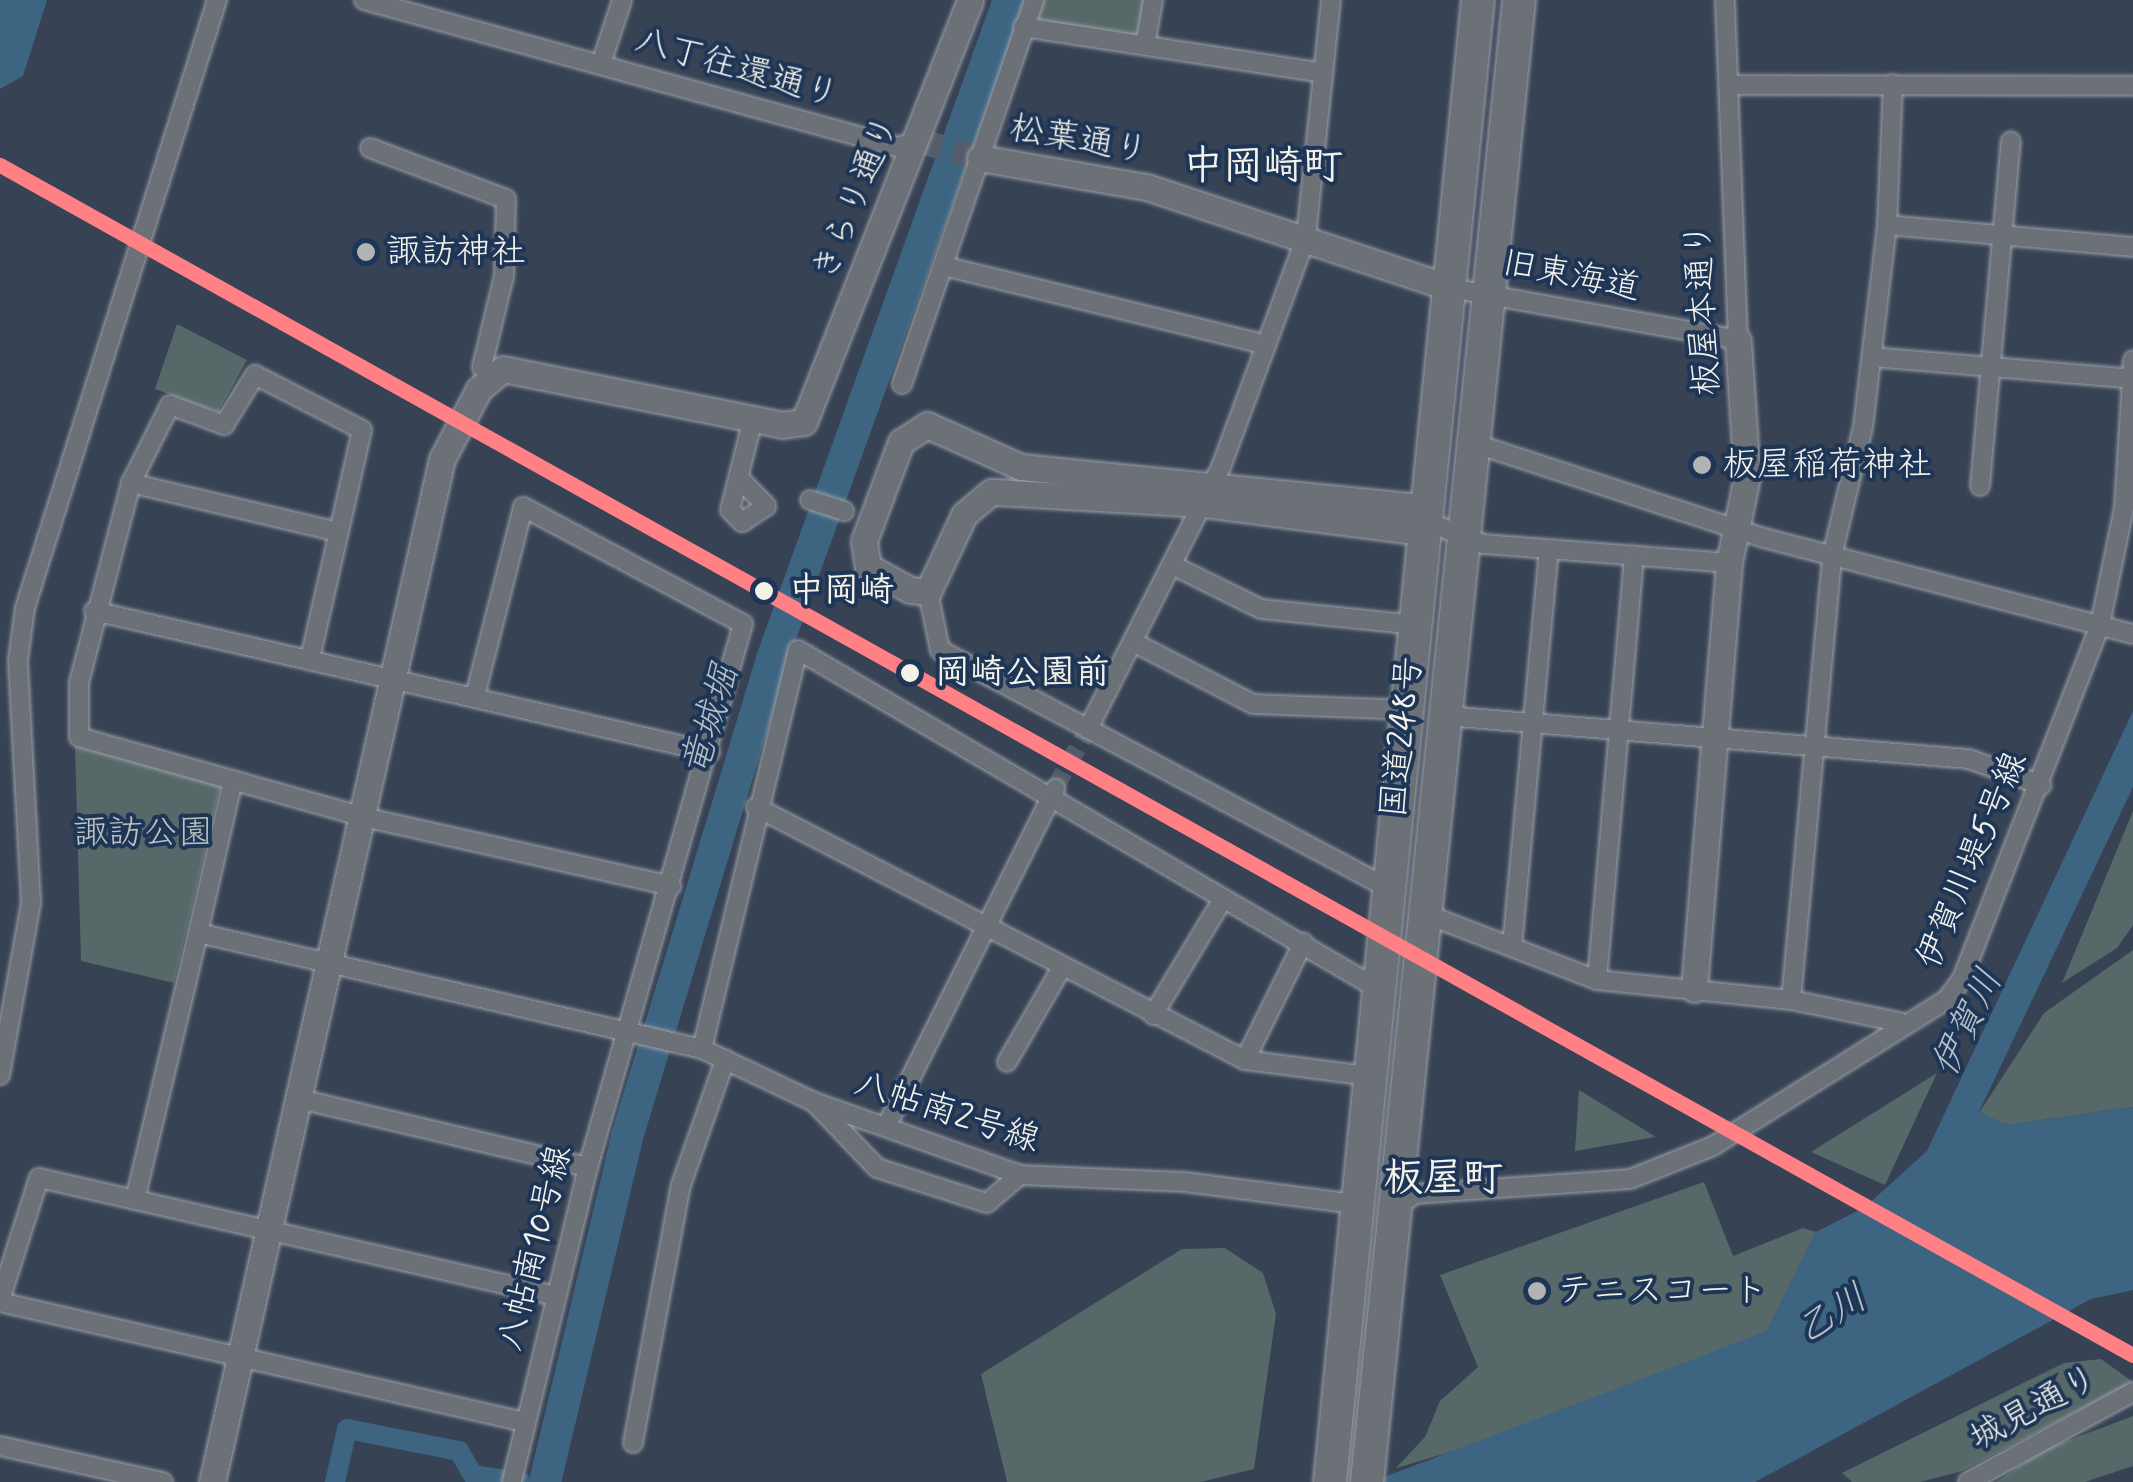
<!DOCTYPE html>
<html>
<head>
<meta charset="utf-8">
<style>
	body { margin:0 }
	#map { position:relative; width:2133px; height:1482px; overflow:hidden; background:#374254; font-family:Mynerve,"Klee One",sans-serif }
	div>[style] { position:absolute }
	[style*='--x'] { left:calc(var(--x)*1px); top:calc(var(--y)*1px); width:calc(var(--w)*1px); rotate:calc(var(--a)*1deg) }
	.green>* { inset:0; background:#566968 }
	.water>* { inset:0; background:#3d6582 }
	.canal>* { height:20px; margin:-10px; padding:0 10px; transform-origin:10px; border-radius:10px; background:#3d6582 }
	.river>* { height:32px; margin:-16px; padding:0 16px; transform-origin:16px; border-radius:16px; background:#3d6582 }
	.street-tunnel>* { height:18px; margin-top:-9px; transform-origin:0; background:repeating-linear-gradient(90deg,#535c6a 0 18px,transparent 0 27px) }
	.secondary-tunnel>* { height:25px; margin-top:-12.5px; transform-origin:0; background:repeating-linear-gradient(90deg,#535c6a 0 25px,transparent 0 37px) }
	.roads { filter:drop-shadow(0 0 2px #9da1a8) drop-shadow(0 0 2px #9da1a8) }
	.street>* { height:18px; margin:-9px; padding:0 9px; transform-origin:9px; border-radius:9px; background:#6c7177 }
	.secondary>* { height:25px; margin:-12.5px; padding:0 12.5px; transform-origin:12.5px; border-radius:12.5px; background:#6c7177 }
	.highway>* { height:32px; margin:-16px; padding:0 16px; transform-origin:16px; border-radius:16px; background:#6c7177 }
	.rail-1>* { height:15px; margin:-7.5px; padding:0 7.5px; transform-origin:7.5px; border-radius:7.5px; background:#ff8085 }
	.dots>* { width:28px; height:28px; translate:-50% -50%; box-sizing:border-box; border:5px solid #1d3557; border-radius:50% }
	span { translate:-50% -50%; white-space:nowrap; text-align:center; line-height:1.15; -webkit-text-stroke:8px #1d3557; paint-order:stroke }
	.street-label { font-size:35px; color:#f4f1e8 }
	.poi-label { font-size:35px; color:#f4f1e8 }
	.left { translate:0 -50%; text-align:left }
	.stop-label { font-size:35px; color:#f4f1e8; font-weight:700 }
	.park-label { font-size:35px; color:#bec4bc }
	.water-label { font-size:38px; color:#b4c1c6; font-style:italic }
	.quarter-label { font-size:40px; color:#f4f1e8; font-weight:700 }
</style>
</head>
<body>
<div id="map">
	<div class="green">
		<i style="clip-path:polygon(1044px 0,1148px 0,1141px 42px,1035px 26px)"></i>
		<i style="clip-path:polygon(177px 324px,247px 360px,218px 412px,155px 389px)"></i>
		<i style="clip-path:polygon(75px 746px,221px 782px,174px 983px,81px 961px)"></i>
		<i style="clip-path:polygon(2133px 811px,2133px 925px,2117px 948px,2062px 983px)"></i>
		<i style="clip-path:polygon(2133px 950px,2133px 1107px,2008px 1125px,1979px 1113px,2044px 1013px)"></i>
		<i style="clip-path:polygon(1937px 1073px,1885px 1185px,1811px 1152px)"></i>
		<i style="clip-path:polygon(1579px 1090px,1656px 1137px,1575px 1151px)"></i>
		<i style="clip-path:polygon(1704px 1182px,1733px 1256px,1803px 1228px,1816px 1232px,1767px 1331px,1522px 1431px,1396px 1468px,1425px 1437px,1440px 1401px,1478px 1367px,1440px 1275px)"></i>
		<i style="clip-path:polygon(1225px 1248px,1263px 1273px,1276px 1314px,1254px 1469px,1201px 1482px,1007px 1482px,981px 1374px,1182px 1249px)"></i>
		<i style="clip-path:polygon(2101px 1359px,2133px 1382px,1962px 1471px,1920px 1482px,1852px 1482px,1842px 1473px,2064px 1363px)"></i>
		<i style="clip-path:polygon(2133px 1416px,2133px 1466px,2085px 1482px,1996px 1482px,2043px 1450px)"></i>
	</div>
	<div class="water">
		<i style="clip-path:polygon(0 0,47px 0,23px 76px,0 89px)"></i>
		<i style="clip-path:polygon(2133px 711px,2133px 787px,1979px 1112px,2008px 1125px,2133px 1107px,2133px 1290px,2091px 1299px,1755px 1482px,1371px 1482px,1767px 1331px,1816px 1232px,1865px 1207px,1927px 1151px)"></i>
	</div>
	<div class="canal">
		<i style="--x:335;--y:1482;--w:54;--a:-77.2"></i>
		<i style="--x:347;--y:1429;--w:114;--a:11.1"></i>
		<i style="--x:459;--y:1451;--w:28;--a:60"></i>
		<i style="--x:473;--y:1475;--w:48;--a:8.5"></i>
	</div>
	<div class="river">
		<i style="--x:545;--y:1482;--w:355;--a:-76.6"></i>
		<i style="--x:627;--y:1137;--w:500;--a:-73.1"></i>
		<i style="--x:772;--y:659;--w:700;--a:-70.22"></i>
	</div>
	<div class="street-tunnel">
		<i style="--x:1055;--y:788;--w:68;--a:-60.8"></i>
	</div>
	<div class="secondary-tunnel">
		<i style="--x:918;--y:140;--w:65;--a:16.2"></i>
	</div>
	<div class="roads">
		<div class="street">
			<i style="--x:364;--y:0;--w:554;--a:15.39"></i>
			<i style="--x:898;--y:147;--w:21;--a:-19"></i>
			<i style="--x:1023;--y:27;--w:304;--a:8.7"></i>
			<i style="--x:1145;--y:46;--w:47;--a:-80.1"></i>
			<i style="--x:601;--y:64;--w:67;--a:-71.8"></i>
			<i style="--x:1729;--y:85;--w:404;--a:0.1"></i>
			<i style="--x:370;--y:148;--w:145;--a:20.6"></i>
			<i style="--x:506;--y:199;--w:77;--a:91.5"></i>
			<i style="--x:504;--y:276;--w:94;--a:103.6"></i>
			<i style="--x:482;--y:367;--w:11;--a:45"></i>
			<i style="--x:1887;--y:225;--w:247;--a:5.1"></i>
			<i style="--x:943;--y:266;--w:326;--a:13.7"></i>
			<i style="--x:1450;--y:288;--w:293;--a:10.2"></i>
			<i style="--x:1738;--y:340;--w:340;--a:-92.2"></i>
			<i style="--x:1872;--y:357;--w:261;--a:4.8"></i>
			<i style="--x:902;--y:384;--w:406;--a:-71"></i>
			<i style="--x:1473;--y:443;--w:306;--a:18.1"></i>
			<i style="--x:1764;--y:538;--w:381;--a:14.6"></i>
			<i style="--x:742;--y:481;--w:35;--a:46"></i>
			<i style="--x:766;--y:506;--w:29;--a:146"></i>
			<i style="--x:742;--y:522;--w:17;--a:-135"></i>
			<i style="--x:730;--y:510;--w:94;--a:-75.8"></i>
			<i style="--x:131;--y:483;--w:87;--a:-63.4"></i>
			<i style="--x:170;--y:405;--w:58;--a:20.3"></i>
			<i style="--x:224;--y:425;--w:59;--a:-58.2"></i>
			<i style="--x:255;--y:375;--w:120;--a:27.2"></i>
			<i style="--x:362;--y:430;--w:234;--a:102.8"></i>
			<i style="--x:1980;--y:486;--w:346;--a:-84.9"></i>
			<i style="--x:810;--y:500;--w:36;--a:18"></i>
			<i style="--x:1426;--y:521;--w:61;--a:22"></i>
			<i style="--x:1483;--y:544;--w:247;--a:4.4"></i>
			<i style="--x:338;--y:532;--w:213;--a:-166.7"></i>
			<i style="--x:131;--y:483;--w:207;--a:104.6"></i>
			<i style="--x:79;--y:683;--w:54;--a:90"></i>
			<i style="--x:79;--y:737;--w:295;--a:15.7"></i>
			<i style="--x:363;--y:817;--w:316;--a:12.6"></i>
			<i style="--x:1172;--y:565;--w:99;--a:26.3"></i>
			<i style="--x:1261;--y:609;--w:156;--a:5.9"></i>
			<i style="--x:928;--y:592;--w:59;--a:78.3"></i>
			<i style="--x:940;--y:650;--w:507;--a:27.98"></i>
			<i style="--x:94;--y:611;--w:632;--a:12.89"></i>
			<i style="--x:1133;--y:642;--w:135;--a:27.3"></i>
			<i style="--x:1253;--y:704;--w:156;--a:2.2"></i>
			<i style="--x:475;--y:696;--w:195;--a:-75.7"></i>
			<i style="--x:523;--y:507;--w:249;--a:28"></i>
			<i style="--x:743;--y:624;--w:565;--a:105.93"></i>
			<i style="--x:588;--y:1167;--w:324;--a:103.6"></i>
			<i style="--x:1446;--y:716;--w:525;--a:4.7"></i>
			<i style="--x:1969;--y:759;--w:77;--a:19.9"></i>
			<i style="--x:1088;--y:729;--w:294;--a:-63.1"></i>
			<i style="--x:1221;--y:467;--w:245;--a:-69.7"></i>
			<i style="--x:1306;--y:237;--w:238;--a:-84"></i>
			<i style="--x:756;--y:807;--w:551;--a:27.36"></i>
			<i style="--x:1245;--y:1060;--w:124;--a:7.4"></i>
			<i style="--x:1423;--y:913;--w:186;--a:21.1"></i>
			<i style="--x:1597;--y:980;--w:195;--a:5.9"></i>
			<i style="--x:1791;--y:1000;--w:110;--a:11.5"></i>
			<i style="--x:198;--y:933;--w:157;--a:-77.1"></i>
			<i style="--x:1512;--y:947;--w:399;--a:-84.7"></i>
			<i style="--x:1597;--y:980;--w:426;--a:-85"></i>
			<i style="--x:1791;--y:1000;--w:446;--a:-84.7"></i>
			<i style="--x:1832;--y:556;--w:133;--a:-76.5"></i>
			<i style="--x:1863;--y:427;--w:203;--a:-83.2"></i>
			<i style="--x:1887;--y:225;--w:141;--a:-87.6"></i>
			<i style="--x:1153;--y:1015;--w:135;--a:-58.9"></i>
			<i style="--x:702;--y:1049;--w:410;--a:-76.5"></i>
			<i style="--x:798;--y:650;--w:674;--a:30.29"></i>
			<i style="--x:1245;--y:1060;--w:131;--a:-63.6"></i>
			<i style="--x:1007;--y:1062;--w:110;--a:-59.9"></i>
			<i style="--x:0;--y:1075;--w:175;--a:-79.8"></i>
			<i style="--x:31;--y:903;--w:243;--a:-93.1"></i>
			<i style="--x:18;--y:660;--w:52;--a:-82.3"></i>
			<i style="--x:25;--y:608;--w:638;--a:-72.47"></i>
			<i style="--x:300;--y:1099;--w:296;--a:13.3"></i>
			<i style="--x:814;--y:1102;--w:91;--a:46.3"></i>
			<i style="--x:877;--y:1168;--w:115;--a:17.7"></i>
			<i style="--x:987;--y:1203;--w:43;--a:-40.3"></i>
			<i style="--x:887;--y:1125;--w:376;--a:-63.4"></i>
			<i style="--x:135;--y:1200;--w:274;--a:-76.7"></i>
			<i style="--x:198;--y:933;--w:517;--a:12.96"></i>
			<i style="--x:702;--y:1049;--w:124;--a:25.3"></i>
			<i style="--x:814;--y:1102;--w:219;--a:19.5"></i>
			<i style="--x:1020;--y:1175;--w:165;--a:2.4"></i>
			<i style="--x:1185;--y:1182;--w:177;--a:7.4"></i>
			<i style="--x:1396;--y:1207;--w:23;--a:-34"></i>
			<i style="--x:1415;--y:1194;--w:216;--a:-4"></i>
			<i style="--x:1630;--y:1179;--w:89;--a:-21.7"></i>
			<i style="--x:1713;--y:1146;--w:276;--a:-32.1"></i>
			<i style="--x:1947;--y:999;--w:25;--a:-53"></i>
			<i style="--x:1962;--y:979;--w:380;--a:-68.7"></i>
			<i style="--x:2100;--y:625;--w:119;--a:-78.4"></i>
			<i style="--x:2124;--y:508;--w:148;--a:-86.5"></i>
			<i style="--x:0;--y:1300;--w:128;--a:-72.3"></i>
			<i style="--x:39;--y:1178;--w:530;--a:12.86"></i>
			<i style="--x:0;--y:1302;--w:538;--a:12.9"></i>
			<i style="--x:633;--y:1443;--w:262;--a:-79.5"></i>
			<i style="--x:681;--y:1185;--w:133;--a:-70.6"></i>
			<i style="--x:0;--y:1446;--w:167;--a:12.5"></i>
			<i style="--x:1968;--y:1482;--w:188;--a:-28.6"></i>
		</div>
		<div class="secondary">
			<i style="--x:980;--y:158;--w:169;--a:9.9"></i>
			<i style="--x:1147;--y:187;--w:319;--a:18.4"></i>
			<i style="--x:927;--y:425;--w:103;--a:24.1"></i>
			<i style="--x:1021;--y:467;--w:396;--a:5.7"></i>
			<i style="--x:1415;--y:506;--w:19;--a:54"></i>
			<i style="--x:1426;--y:521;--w:22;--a:156"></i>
			<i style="--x:1406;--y:530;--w:206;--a:-172.7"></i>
			<i style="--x:1202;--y:504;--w:211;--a:-176.7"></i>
			<i style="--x:991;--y:492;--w:35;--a:140"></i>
			<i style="--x:964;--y:515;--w:85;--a:115.1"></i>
			<i style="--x:928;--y:592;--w:18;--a:-174"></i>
			<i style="--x:910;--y:590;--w:48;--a:-151.3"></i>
			<i style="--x:868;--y:567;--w:26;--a:-99"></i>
			<i style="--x:864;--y:541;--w:106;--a:-69.5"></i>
			<i style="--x:901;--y:442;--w:31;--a:-33"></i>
			<i style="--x:1694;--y:989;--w:427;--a:-85.3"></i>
			<i style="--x:1729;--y:563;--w:88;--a:-78.2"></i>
			<i style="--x:1747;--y:477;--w:137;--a:-93.8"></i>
			<i style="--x:212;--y:1482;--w:1049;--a:-77.33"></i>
			<i style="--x:442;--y:459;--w:79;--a:-62.1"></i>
			<i style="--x:479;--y:389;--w:31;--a:-40"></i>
			<i style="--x:503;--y:369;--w:285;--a:11.3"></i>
			<i style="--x:782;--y:425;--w:22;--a:-8"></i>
			<i style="--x:804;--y:422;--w:453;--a:-68.5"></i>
		</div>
		<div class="highway">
			<i style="--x:1330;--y:1482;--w:1489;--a:-84.3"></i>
			<i style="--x:1367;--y:1482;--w:1490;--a:-84.14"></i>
		</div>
	</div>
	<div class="rail-1">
		<i style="--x:0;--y:165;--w:2442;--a:29.16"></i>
	</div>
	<div class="dots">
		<i style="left:366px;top:252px;background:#b2b4b4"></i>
		<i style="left:1702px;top:465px;background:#b2b4b4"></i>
		<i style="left:764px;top:591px;background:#f4f1e8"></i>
		<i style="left:910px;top:673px;background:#f4f1e8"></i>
		<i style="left:1537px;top:1291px;background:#b2b4b4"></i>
	</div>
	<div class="street-label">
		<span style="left:737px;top:68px;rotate:16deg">八丁往還通り</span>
		<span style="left:1079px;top:140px;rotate:10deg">松葉通り</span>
		<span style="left:856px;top:198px;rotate:-68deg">きらり通り</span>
		<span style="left:1571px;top:276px;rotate:11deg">旧東海道</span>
		<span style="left:1703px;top:309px;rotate:-93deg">板屋本通り</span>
		<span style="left:1402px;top:737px;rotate:-84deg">国道248号</span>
		<span style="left:1972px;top:860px;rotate:-67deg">伊賀川堤5号線</span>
		<span style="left:947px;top:1112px;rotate:18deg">八帖南2号線</span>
		<span style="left:535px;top:1248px;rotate:-76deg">八帖南10号線</span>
		<span style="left:2034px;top:1408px;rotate:-28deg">城見通り</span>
	</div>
	<div class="poi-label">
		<span class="left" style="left:386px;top:252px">諏訪神社</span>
		<span class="left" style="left:1722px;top:465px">板屋稲荷神社</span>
		<span class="left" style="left:1557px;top:1291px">テニスコート</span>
	</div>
	<div class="stop-label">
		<span class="left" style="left:789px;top:591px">中岡崎</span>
		<span class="left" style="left:935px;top:673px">岡崎公園前</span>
	</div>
	<div class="park-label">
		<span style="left:143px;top:833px">諏訪公園</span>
	</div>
	<div class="water-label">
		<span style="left:711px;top:721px;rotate:-73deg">竜城堀</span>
		<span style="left:1968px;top:1023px;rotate:-64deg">伊賀川</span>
		<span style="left:1832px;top:1315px;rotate:-32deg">乙川</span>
	</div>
	<div class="quarter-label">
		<span style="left:1263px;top:167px">中岡崎町</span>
		<span style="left:1443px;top:1179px">板屋町</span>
	</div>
</div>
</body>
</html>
